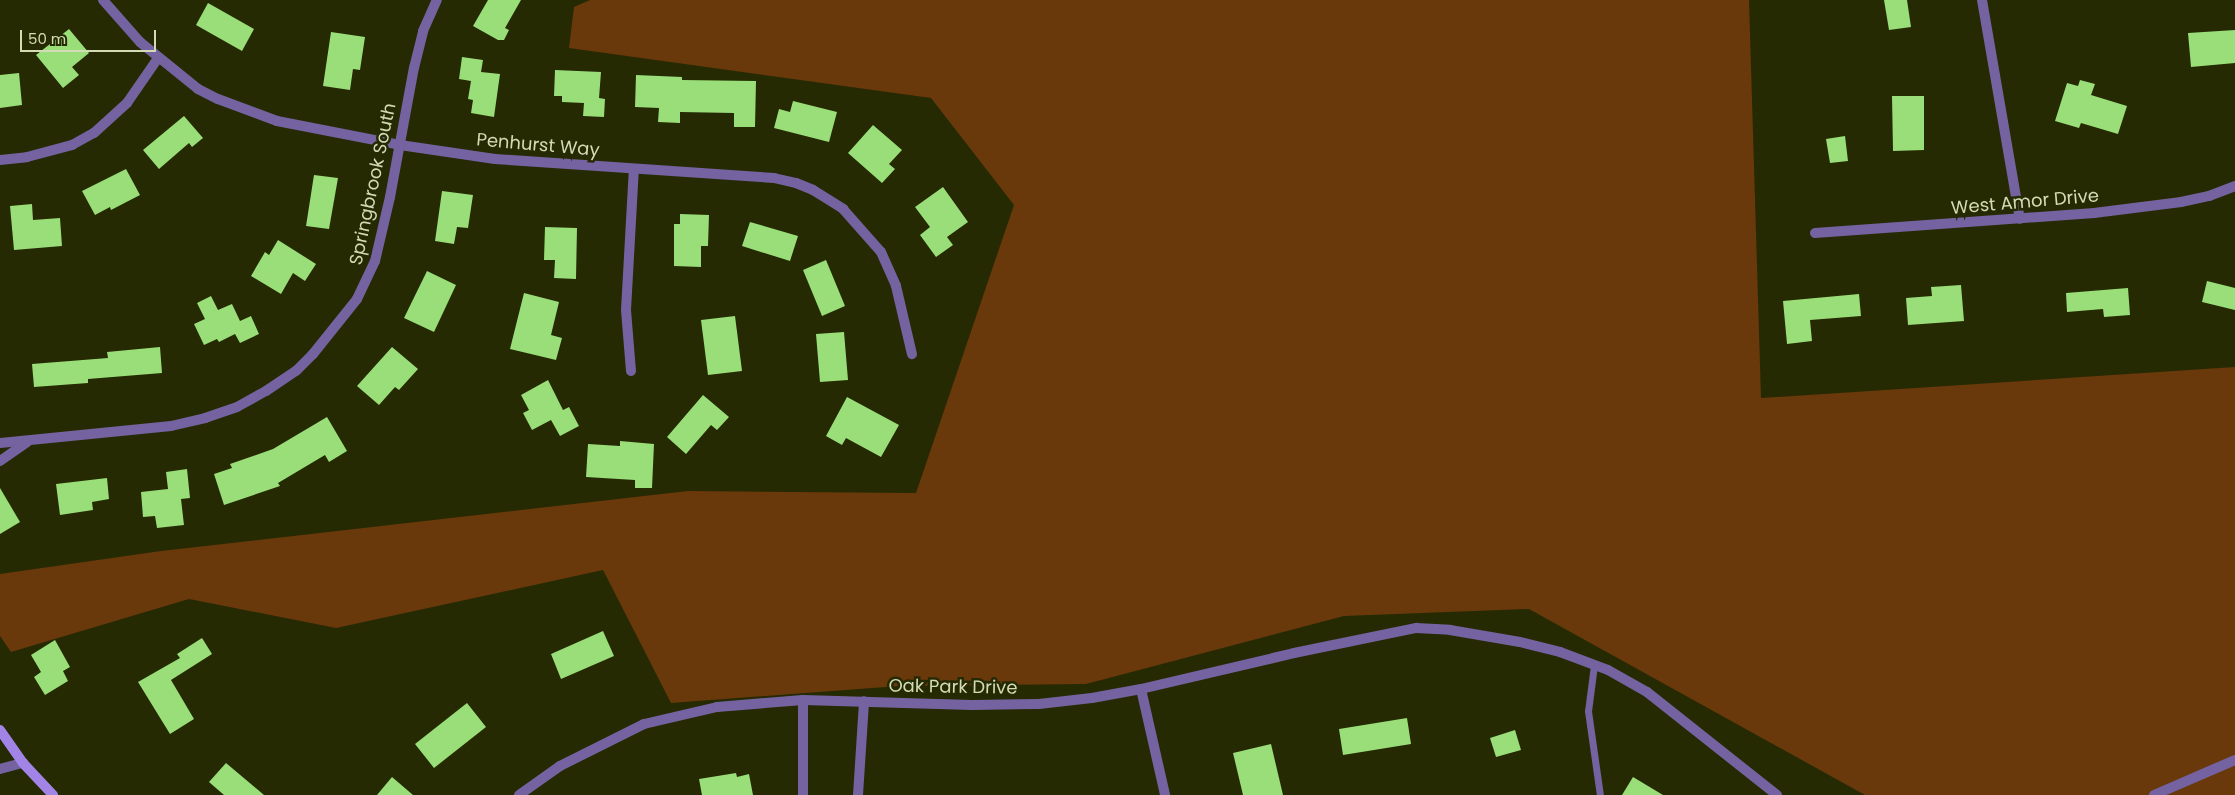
<!DOCTYPE html>
<html>
<head>
<meta charset="utf-8">
<style>
	body { margin:0 }
	#map { position:relative; width:2235px; height:795px; overflow:hidden; background:#252a02; font-family:Poppins,sans-serif }
	div>[style] { position:absolute }
	[style*='--x'] { left:calc(var(--x)*1px); top:calc(var(--y)*1px); width:calc(var(--w)*1px); rotate:calc(var(--a)*1deg) }
	.green>* { inset:0; background:#69380b }
	.building>* { inset:0; background:#99de78 }
	.service>* { height:7px; margin:-3.5px; padding:0 3.5px; transform-origin:3.5px; border-radius:3.5px; background:#7463a0 }
	.minor>* { height:10px; margin:-5px; padding:0 5px; transform-origin:5px; border-radius:5px; background:#7463a0 }
	.tertiary>* { height:10px; margin:-5px; padding:0 5px; transform-origin:5px; border-radius:5px; background:#7463a0 }
	.secondary>* { height:10px; margin:-5px; padding:0 5px; transform-origin:5px; border-radius:5px; background:#a184e6 }
	span { translate:-50% -50%; white-space:nowrap; text-align:center; line-height:1.15; -webkit-text-stroke:5px #252a02; paint-order:stroke }
	.street-label { font-size:18px; color:#d3dab6 }
	.scale { position:absolute; left:20px; top:30px; width:136px; height:22px; box-sizing:border-box; border:2px solid #d3dab6; border-top:0; padding-left:6px; font-size:15px; line-height:18px; white-space:nowrap; color:#d3dab6; -webkit-text-stroke:4px #252a02; paint-order:stroke }
</style>
</head>
<body>
<div id="map">
	<div class="green">
		<i style="clip-path:polygon(590px 0,1749px 0,1761px 398px,2235px 367px,2235px 795px,1865px 795px,1529px 609px,1344px 616px,1086px 684px,899px 686px,671px 703px,603px 570px,336px 628px,189px 599px,11px 652px,0 636px,0 574px,161px 551px,688px 491px,916px 493px,1014px 205px,931px 98px,569px 48px,574px 7px)"></i>
	</div>
	<div class="building">
		<i style="clip-path:polygon(488px 0,521px 0,505px 28px,509px 30px,504px 40px,498px 40px,473px 26px)"></i>
		<i style="clip-path:polygon(1884px 0,1907px 0,1911px 27px,1889px 30px)"></i>
		<i style="clip-path:polygon(208px 3px,254px 29px,242px 51px,196px 25px)"></i>
		<i style="clip-path:polygon(69px 29px,89px 53px,72px 67px,79px 75px,63px 88px,36px 55px)"></i>
		<i style="clip-path:polygon(2235px 30px,2235px 63px,2191px 67px,2188px 33px)"></i>
		<i style="clip-path:polygon(331px 32px,365px 37px,360px 70px,353px 69px,350px 90px,323px 86px)"></i>
		<i style="clip-path:polygon(462px 57px,483px 60px,481px 72px,500px 74px,494px 117px,471px 113px,473px 100px,468px 99px,471px 81px,459px 79px)"></i>
		<i style="clip-path:polygon(555px 70px,601px 72px,599px 98px,605px 99px,604px 117px,583px 116px,584px 103px,562px 102px,562px 96px,554px 96px)"></i>
		<i style="clip-path:polygon(19px 73px,22px 105px,0 108px,0 75px)"></i>
		<i style="clip-path:polygon(636px 75px,682px 77px,682px 80px,756px 81px,755px 127px,734px 127px,734px 113px,680px 112px,680px 123px,658px 122px,659px 108px,635px 107px)"></i>
		<i style="clip-path:polygon(2080px 80px,2095px 84px,2091px 95px,2127px 106px,2118px 134px,2081px 123px,2079px 128px,2055px 121px,2067px 83px,2078px 86px)"></i>
		<i style="clip-path:polygon(1892px 96px,1924px 96px,1924px 150px,1893px 151px)"></i>
		<i style="clip-path:polygon(793px 101px,837px 112px,829px 142px,774px 128px,779px 109px,790px 112px)"></i>
		<i style="clip-path:polygon(184px 116px,203px 138px,192px 147px,189px 143px,159px 169px,143px 150px)"></i>
		<i style="clip-path:polygon(873px 125px,902px 150px,889px 164px,895px 169px,882px 183px,848px 153px)"></i>
		<i style="clip-path:polygon(1845px 136px,1848px 161px,1830px 163px,1826px 139px)"></i>
		<i style="clip-path:polygon(126px 169px,140px 195px,111px 210px,110px 207px,95px 215px,82px 191px)"></i>
		<i style="clip-path:polygon(314px 175px,338px 178px,329px 229px,306px 226px)"></i>
		<i style="clip-path:polygon(943px 187px,968px 222px,947px 237px,953px 245px,936px 257px,920px 235px,930px 227px,915px 207px)"></i>
		<i style="clip-path:polygon(442px 191px,473px 195px,468px 228px,457px 227px,454px 244px,435px 241px)"></i>
		<i style="clip-path:polygon(32px 204px,33px 220px,60px 218px,62px 246px,14px 250px,10px 206px)"></i>
		<i style="clip-path:polygon(680px 214px,709px 215px,708px 246px,701px 246px,701px 267px,674px 266px,674px 224px,680px 224px)"></i>
		<i style="clip-path:polygon(750px 222px,798px 236px,790px 261px,742px 246px)"></i>
		<i style="clip-path:polygon(545px 227px,577px 228px,576px 279px,554px 278px,555px 260px,544px 260px)"></i>
		<i style="clip-path:polygon(278px 240px,316px 264px,305px 281px,293px 273px,281px 294px,251px 276px,265px 252px,269px 255px)"></i>
		<i style="clip-path:polygon(826px 260px,845px 306px,822px 316px,803px 270px)"></i>
		<i style="clip-path:polygon(427px 271px,456px 285px,434px 332px,404px 318px)"></i>
		<i style="clip-path:polygon(2207px 281px,2235px 288px,2235px 310px,2202px 302px)"></i>
		<i style="clip-path:polygon(1961px 285px,1964px 321px,1908px 325px,1906px 298px,1932px 296px,1931px 287px)"></i>
		<i style="clip-path:polygon(2128px 288px,2130px 315px,2104px 317px,2103px 309px,2067px 312px,2066px 293px)"></i>
		<i style="clip-path:polygon(524px 293px,559px 302px,551px 335px,562px 338px,556px 360px,510px 349px)"></i>
		<i style="clip-path:polygon(1859px 294px,1861px 316px,1810px 320px,1812px 341px,1787px 344px,1783px 301px)"></i>
		<i style="clip-path:polygon(211px 296px,218px 310px,232px 304px,240px 321px,251px 316px,259px 334px,240px 343px,235px 334px,219px 342px,217px 339px,204px 345px,194px 324px,205px 319px,197px 303px)"></i>
		<i style="clip-path:polygon(735px 316px,742px 371px,708px 375px,701px 320px)"></i>
		<i style="clip-path:polygon(844px 332px,848px 380px,820px 382px,816px 334px)"></i>
		<i style="clip-path:polygon(160px 347px,162px 373px,88px 379px,88px 383px,34px 387px,32px 364px,108px 358px,107px 352px)"></i>
		<i style="clip-path:polygon(392px 347px,418px 369px,399px 390px,395px 387px,379px 405px,357px 386px)"></i>
		<i style="clip-path:polygon(548px 380px,563px 410px,569px 407px,579px 426px,560px 436px,551px 420px,532px 430px,523px 413px,529px 410px,521px 395px)"></i>
		<i style="clip-path:polygon(703px 395px,729px 417px,717px 430px,711px 425px,686px 454px,667px 437px)"></i>
		<i style="clip-path:polygon(847px 397px,899px 425px,881px 457px,846px 438px,842px 445px,826px 436px)"></i>
		<i style="clip-path:polygon(327px 417px,347px 451px,329px 462px,325px 455px,278px 483px,280px 486px,224px 505px,214px 474px,232px 468px,230px 464px,273px 449px)"></i>
		<i style="clip-path:polygon(620px 441px,654px 444px,652px 488px,635px 488px,635px 480px,586px 477px,588px 444px,620px 446px)"></i>
		<i style="clip-path:polygon(187px 469px,190px 498px,181px 499px,184px 525px,157px 528px,155px 516px,143px 517px,141px 492px,168px 489px,166px 472px)"></i>
		<i style="clip-path:polygon(107px 478px,109px 499px,92px 502px,93px 510px,60px 515px,56px 484px)"></i>
		<i style="clip-path:polygon(0 488px,20px 522px,0 534px)"></i>
		<i style="clip-path:polygon(603px 631px,614px 656px,561px 679px,551px 654px)"></i>
		<i style="clip-path:polygon(202px 638px,212px 654px,171px 680px,194px 719px,170px 734px,138px 682px,180px 658px,177px 654px)"></i>
		<i style="clip-path:polygon(55px 640px,70px 667px,63px 671px,68px 681px,45px 695px,34px 677px,41px 672px,31px 655px)"></i>
		<i style="clip-path:polygon(467px 703px,486px 727px,434px 768px,415px 744px)"></i>
		<i style="clip-path:polygon(1407px 718px,1411px 744px,1343px 755px,1339px 729px)"></i>
		<i style="clip-path:polygon(1515px 730px,1521px 750px,1496px 757px,1490px 738px)"></i>
		<i style="clip-path:polygon(1271px 744px,1283px 795px,1243px 795px,1233px 753px)"></i>
		<i style="clip-path:polygon(226px 763px,264px 795px,224px 795px,209px 782px)"></i>
		<i style="clip-path:polygon(736px 773px,737px 777px,749px 774px,753px 795px,702px 795px,699px 779px)"></i>
		<i style="clip-path:polygon(392px 777px,413px 795px,377px 795px)"></i>
		<i style="clip-path:polygon(1633px 777px,1663px 795px,1622px 795px)"></i>
	</div>
	<div class="service">
		<i style="--x:1594;--y:665;--w:46;--a:97.4"></i>
		<i style="--x:1588;--y:711;--w:85;--a:81.9"></i>
	</div>
	<div class="minor">
		<i style="--x:103;--y:0;--w:56;--a:48.6"></i>
		<i style="--x:140;--y:42;--w:75;--a:39"></i>
		<i style="--x:198;--y:89;--w:22;--a:27"></i>
		<i style="--x:218;--y:99;--w:63;--a:20.4"></i>
		<i style="--x:277;--y:121;--w:125;--a:11"></i>
		<i style="--x:400;--y:145;--w:96;--a:8.4"></i>
		<i style="--x:495;--y:159;--w:280;--a:3.9"></i>
		<i style="--x:774;--y:178;--w:23;--a:13"></i>
		<i style="--x:796;--y:183;--w:18;--a:22"></i>
		<i style="--x:813;--y:190;--w:36;--a:32"></i>
		<i style="--x:843;--y:209;--w:57;--a:48.5"></i>
		<i style="--x:881;--y:252;--w:37;--a:66"></i>
		<i style="--x:896;--y:286;--w:70;--a:76.8"></i>
		<i style="--x:1982;--y:0;--w:222;--a:80.2"></i>
		<i style="--x:0;--y:160;--w:27;--a:-6"></i>
		<i style="--x:27;--y:157;--w:47;--a:-14.9"></i>
		<i style="--x:72;--y:145;--w:25;--a:-29"></i>
		<i style="--x:94;--y:133;--w:45;--a:-42.3"></i>
		<i style="--x:127;--y:103;--w:55;--a:-55.4"></i>
		<i style="--x:1815;--y:233;--w:280;--a:-4.1"></i>
		<i style="--x:2094;--y:213;--w:88;--a:-7.2"></i>
		<i style="--x:2181;--y:202;--w:29;--a:-12"></i>
		<i style="--x:2209;--y:196;--w:28;--a:-21"></i>
		<i style="--x:631;--y:371;--w:61;--a:-94.7"></i>
		<i style="--x:626;--y:310;--w:141;--a:-86.8"></i>
		<i style="--x:0;--y:443;--w:172;--a:-5.7"></i>
		<i style="--x:171;--y:426;--w:35;--a:-13"></i>
		<i style="--x:205;--y:418;--w:34;--a:-19"></i>
		<i style="--x:237;--y:407;--w:33;--a:-29"></i>
		<i style="--x:266;--y:391;--w:36;--a:-34"></i>
		<i style="--x:296;--y:371;--w:24;--a:-45"></i>
		<i style="--x:313;--y:354;--w:70;--a:-51.3"></i>
		<i style="--x:357;--y:299;--w:42;--a:-64.7"></i>
		<i style="--x:375;--y:261;--w:66;--a:-76.8"></i>
		<i style="--x:390;--y:197;--w:131;--a:-79.5"></i>
		<i style="--x:414;--y:68;--w:38;--a:-76"></i>
		<i style="--x:423;--y:31;--w:34;--a:-66"></i>
		<i style="--x:0;--y:461;--w:33;--a:-35"></i>
		<i style="--x:1141;--y:689;--w:109;--a:77.2"></i>
		<i style="--x:519;--y:795;--w:50;--a:-35.3"></i>
		<i style="--x:560;--y:766;--w:94;--a:-26.6"></i>
		<i style="--x:644;--y:724;--w:75;--a:-13.1"></i>
		<i style="--x:717;--y:707;--w:86;--a:-4.7"></i>
		<i style="--x:803;--y:700;--w:169;--a:1.7"></i>
		<i style="--x:972;--y:705;--w:67;--a:-0.9"></i>
		<i style="--x:1039;--y:704;--w:53;--a:-6.5"></i>
		<i style="--x:1092;--y:698;--w:50;--a:-10.4"></i>
		<i style="--x:1141;--y:689;--w:157;--a:-13.2"></i>
		<i style="--x:1294;--y:653;--w:125;--a:-11.6"></i>
		<i style="--x:1416;--y:628;--w:34;--a:3"></i>
		<i style="--x:1450;--y:630;--w:71;--a:9.7"></i>
		<i style="--x:1520;--y:642;--w:41;--a:14"></i>
		<i style="--x:1560;--y:652;--w:51;--a:20.6"></i>
		<i style="--x:1608;--y:670;--w:45;--a:29.4"></i>
		<i style="--x:1647;--y:692;--w:166;--a:38.4"></i>
		<i style="--x:803;--y:795;--w:95;--a:-90"></i>
		<i style="--x:858;--y:795;--w:94;--a:-86.3"></i>
		<i style="--x:2154;--y:795;--w:88;--a:-23.4"></i>
	</div>
	<div class="tertiary">
		<i style="--x:0;--y:769;--w:24;--a:-15"></i>
	</div>
	<div class="secondary">
		<i style="--x:0;--y:730;--w:40;--a:55.1"></i>
		<i style="--x:23;--y:763;--w:44;--a:46.8"></i>
	</div>
	<div class="street-label">
		<span style="left:538px;top:145px;rotate:5deg">Penhurst Way</span>
		<span style="left:373px;top:184px;rotate:-78deg">Springbrook South</span>
		<span style="left:2025px;top:202px;rotate:-5deg">West Amor Drive</span>
		<span style="left:953px;top:687px;rotate:1deg">Oak Park Drive</span>
	</div>
	<div class="scale">50 m</div>
</div>
</body>
</html>
